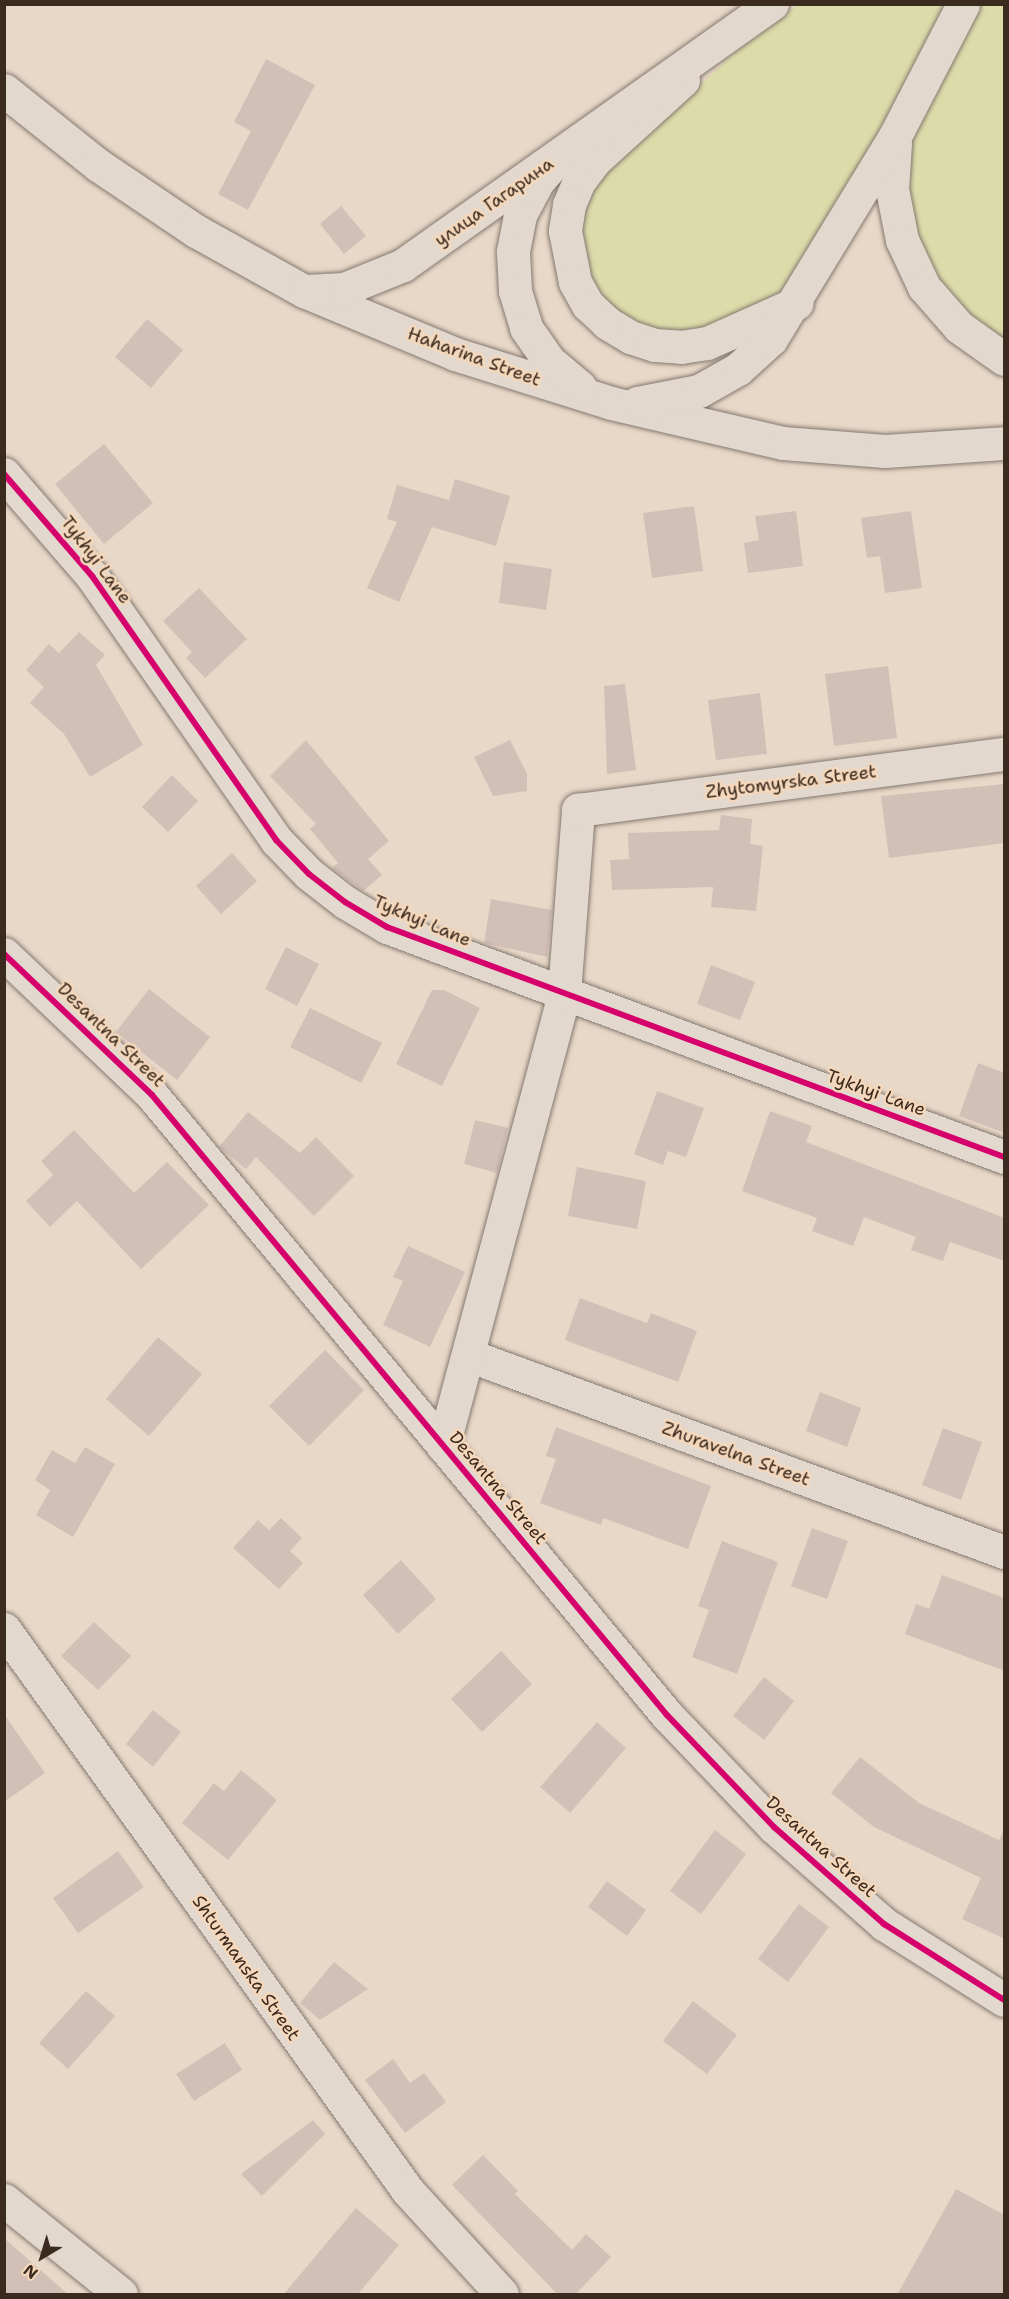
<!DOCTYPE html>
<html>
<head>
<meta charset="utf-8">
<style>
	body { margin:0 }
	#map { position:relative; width:1009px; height:2299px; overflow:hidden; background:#e8d8c8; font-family:"Shantell Sans",sans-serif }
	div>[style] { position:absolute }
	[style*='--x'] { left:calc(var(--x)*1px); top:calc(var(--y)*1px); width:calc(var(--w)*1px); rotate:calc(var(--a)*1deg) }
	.green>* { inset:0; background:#dcdcaa }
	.building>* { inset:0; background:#d2c0b7 }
	.roads { filter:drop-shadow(0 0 2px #84796f) drop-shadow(0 0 2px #84796f) }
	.street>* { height:33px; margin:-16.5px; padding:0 16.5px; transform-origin:16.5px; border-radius:16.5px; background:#e3d8cd }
	.secondary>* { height:33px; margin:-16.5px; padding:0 16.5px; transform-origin:16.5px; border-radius:16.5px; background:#e3d8cd }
	.cycleway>* { height:6px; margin:-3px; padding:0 3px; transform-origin:3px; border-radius:3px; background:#d6006c }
	span { translate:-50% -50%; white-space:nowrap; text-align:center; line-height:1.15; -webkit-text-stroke:5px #f5d8bb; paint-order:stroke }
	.street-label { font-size:18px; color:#3b2a1e }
	.frame { position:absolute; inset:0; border:6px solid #3b2a1e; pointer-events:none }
	.north { position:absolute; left:12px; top:2227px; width:60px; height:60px; -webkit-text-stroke:4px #f5d8bb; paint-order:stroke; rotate:218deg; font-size:16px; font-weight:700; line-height:24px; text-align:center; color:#3b2a1e }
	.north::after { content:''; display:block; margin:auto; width:21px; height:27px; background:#3b2a1e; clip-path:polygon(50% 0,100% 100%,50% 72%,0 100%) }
</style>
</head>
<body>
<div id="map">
	<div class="green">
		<i style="clip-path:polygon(798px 5px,948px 5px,883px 127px,786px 291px,703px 328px,657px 331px,636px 324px,616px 312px,589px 276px,580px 232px,592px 189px,606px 170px,758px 32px)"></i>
		<i style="clip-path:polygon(981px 5px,1004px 5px,1004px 339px,970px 316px,938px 278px,916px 234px,907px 186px,911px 137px)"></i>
	</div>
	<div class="building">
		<i style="clip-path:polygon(266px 59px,315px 85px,248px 210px,218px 194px,251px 131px,234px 122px)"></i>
		<i style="clip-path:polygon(341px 206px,366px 236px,344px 254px,320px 224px)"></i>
		<i style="clip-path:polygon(147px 319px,183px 350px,151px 388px,115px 357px)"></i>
		<i style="clip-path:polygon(104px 444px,153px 503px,104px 544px,55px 484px)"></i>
		<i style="clip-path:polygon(455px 479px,510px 496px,496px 546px,432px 527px,399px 602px,367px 588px,397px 522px,387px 519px,397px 485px,449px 500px)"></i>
		<i style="clip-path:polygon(694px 506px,703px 571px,652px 578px,643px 513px)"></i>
		<i style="clip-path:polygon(796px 511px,803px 566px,748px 573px,744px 543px,759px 540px,755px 516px)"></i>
		<i style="clip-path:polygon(911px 511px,922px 588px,885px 593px,880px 556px,867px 558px,861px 518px)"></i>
		<i style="clip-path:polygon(504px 562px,552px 569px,546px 610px,499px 603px)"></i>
		<i style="clip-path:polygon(199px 588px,247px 639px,205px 678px,186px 658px,192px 652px,163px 621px)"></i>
		<i style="clip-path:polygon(79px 632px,105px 655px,96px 665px,143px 745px,90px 777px,64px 734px,30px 703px,44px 687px,26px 670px,49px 644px,59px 653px)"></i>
		<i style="clip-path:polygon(888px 666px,897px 738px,834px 746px,825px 674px)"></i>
		<i style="clip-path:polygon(625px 684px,636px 770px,607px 774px,604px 686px)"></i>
		<i style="clip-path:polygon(760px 693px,767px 754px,716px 760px,708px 700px)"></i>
		<i style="clip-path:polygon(306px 740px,389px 841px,368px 859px,382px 875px,363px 891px,332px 868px,338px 863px,310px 829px,316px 824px,270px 776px)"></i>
		<i style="clip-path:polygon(510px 740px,527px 774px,527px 791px,493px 796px,474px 757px)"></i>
		<i style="clip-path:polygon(172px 775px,198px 801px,168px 832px,142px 807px)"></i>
		<i style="clip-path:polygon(1005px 784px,1005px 843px,889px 858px,881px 796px)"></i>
		<i style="clip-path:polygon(721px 815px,752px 819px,750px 844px,763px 846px,756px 911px,711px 907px,713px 887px,612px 890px,610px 860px,629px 859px,628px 833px,719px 830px)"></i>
		<i style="clip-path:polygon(232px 853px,257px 881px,221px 914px,196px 886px)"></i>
		<i style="clip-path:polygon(491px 899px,552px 910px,547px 957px,484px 943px)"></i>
		<i style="clip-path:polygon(286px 947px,319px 964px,297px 1006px,265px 989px)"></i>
		<i style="clip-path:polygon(711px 965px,755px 982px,740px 1020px,697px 1004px)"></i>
		<i style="clip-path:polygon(149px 989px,210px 1037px,177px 1080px,116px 1032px)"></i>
		<i style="clip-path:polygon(432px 990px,444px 990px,480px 1008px,442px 1086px,396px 1064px)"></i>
		<i style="clip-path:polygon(310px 1008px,382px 1043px,361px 1083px,290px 1047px)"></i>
		<i style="clip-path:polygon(978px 1063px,1005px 1073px,1005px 1133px,959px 1116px)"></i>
		<i style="clip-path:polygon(657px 1091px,704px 1108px,686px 1157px,668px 1151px,663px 1165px,634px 1154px)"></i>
		<i style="clip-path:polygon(770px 1111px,812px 1126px,806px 1142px,1005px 1218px,1005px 1261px,950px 1242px,943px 1261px,911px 1250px,916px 1237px,864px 1217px,853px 1246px,812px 1231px,817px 1218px,742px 1191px)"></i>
		<i style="clip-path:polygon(248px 1112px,300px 1153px,316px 1137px,354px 1176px,314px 1216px,256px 1157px,246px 1169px,219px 1147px)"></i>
		<i style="clip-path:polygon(475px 1120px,508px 1128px,497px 1173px,464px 1164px)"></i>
		<i style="clip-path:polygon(74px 1130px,134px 1193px,167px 1162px,209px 1205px,141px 1269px,77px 1201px,50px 1227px,26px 1201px,53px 1175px,41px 1161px)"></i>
		<i style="clip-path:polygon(577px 1167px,646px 1181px,637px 1229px,568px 1216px)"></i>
		<i style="clip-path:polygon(408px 1246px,465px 1272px,430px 1347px,383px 1325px,403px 1281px,393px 1277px)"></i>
		<i style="clip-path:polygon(580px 1298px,647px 1323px,651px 1313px,697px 1331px,678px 1382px,565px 1340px)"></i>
		<i style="clip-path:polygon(158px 1337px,202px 1374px,149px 1436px,106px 1399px)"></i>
		<i style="clip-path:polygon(325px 1350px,364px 1390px,309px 1446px,269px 1406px)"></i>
		<i style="clip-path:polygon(820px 1392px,861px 1408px,847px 1447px,806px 1431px)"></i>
		<i style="clip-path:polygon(556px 1427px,711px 1486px,688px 1549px,603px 1518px,601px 1525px,540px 1503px,556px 1459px,546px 1456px)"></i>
		<i style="clip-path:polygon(943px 1428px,982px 1442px,961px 1500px,922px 1485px)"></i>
		<i style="clip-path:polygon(85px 1447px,115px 1464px,73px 1537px,36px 1515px,50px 1490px,35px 1480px,52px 1450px,75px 1463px)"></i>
		<i style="clip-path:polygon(281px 1518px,302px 1538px,290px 1551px,303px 1563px,279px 1589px,233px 1548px,258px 1520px,269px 1530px)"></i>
		<i style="clip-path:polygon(812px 1528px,848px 1541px,827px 1599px,791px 1586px)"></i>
		<i style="clip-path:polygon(722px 1541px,778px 1562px,737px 1674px,692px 1657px,709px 1610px,698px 1606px)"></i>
		<i style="clip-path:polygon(401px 1560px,436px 1599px,398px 1634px,363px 1595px)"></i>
		<i style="clip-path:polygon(942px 1575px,1005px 1598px,1005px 1671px,905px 1634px,916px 1604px,929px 1609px)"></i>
		<i style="clip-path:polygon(94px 1622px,131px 1656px,98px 1690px,61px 1656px)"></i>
		<i style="clip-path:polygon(501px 1651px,532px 1684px,482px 1732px,451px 1699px)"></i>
		<i style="clip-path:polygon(764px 1677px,794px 1701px,764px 1740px,733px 1716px)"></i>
		<i style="clip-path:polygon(153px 1710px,181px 1732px,153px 1767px,126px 1744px)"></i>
		<i style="clip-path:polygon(4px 1714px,45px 1773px,4px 1802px)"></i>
		<i style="clip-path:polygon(597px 1722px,626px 1748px,570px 1813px,540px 1787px)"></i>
		<i style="clip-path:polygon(860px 1757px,919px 1803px,999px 1840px,1005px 1828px,1005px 1939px,962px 1919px,981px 1878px,874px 1827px,831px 1793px)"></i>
		<i style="clip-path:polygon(241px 1770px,277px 1800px,228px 1860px,182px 1823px,214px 1783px,224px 1791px)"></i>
		<i style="clip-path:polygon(715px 1830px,746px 1854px,701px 1914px,670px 1891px)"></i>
		<i style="clip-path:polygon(118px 1851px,144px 1887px,78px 1933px,53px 1898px)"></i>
		<i style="clip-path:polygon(607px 1881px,646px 1910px,627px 1936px,588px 1907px)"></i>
		<i style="clip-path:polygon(799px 1904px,829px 1927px,788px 1982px,758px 1959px)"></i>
		<i style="clip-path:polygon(334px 1962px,368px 1989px,320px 2020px,300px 2003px)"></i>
		<i style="clip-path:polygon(86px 1991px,115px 2016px,68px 2069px,39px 2043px)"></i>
		<i style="clip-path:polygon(693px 2001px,737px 2035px,707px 2074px,663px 2041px)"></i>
		<i style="clip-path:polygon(225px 2043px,242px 2070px,194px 2101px,176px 2074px)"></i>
		<i style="clip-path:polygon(393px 2059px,410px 2083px,424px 2073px,446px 2102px,405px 2133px,365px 2080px)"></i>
		<i style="clip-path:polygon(313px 2120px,325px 2134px,262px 2196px,241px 2174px)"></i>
		<i style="clip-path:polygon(483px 2155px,518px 2191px,515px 2194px,572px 2250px,586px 2234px,611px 2257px,575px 2295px,558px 2295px,452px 2185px)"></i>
		<i style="clip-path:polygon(956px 2189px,1005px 2215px,1005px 2295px,897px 2295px)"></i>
		<i style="clip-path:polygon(356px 2208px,399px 2245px,357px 2295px,283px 2295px)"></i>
		<i style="clip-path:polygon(4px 2238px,69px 2295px,4px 2295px)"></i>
	</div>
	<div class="roads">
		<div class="street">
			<i style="--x:683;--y:80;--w:119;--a:137.7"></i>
			<i style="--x:595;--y:160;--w:26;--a:127"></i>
			<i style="--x:579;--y:181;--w:26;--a:113"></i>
			<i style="--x:569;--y:205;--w:26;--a:99"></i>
			<i style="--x:565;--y:231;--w:52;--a:78.9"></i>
			<i style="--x:575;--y:282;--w:26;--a:61"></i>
			<i style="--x:588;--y:305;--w:26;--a:43"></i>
			<i style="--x:607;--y:323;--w:27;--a:31"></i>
			<i style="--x:630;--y:337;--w:26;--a:18"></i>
			<i style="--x:655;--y:345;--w:26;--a:4"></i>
			<i style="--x:681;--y:347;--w:26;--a:-9"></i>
			<i style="--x:707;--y:343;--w:98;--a:-24"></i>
			<i style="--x:4;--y:474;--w:135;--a:49.2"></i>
			<i style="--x:92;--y:576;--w:322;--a:55.1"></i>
			<i style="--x:276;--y:840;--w:47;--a:45.9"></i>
			<i style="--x:309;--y:874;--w:46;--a:37.9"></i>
			<i style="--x:345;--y:902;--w:49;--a:30.8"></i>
			<i style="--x:387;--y:927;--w:658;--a:20.44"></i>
			<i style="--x:4;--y:954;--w:204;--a:43.6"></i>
			<i style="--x:152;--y:1095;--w:806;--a:50.29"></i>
			<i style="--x:667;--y:1715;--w:155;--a:46.3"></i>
			<i style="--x:774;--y:1827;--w:147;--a:41.4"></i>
			<i style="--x:884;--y:1924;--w:142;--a:32.3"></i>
			<i style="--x:468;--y:1355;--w:571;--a:20.18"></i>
			<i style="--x:443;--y:1446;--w:469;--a:-75"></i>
			<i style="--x:564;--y:993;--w:184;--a:-85.6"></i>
			<i style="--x:578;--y:810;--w:430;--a:-7.5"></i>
			<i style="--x:4;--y:1629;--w:692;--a:54.29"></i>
			<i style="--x:408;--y:2191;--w:139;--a:47.6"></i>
			<i style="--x:4;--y:2200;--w:150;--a:38.8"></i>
		</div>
		<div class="secondary">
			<i style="--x:4;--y:90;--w:120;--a:38.6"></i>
			<i style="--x:98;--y:165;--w:118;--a:34"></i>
			<i style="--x:196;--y:231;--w:124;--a:29.1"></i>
			<i style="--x:304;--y:291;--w:164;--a:22.6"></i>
			<i style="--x:455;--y:354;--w:164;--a:17.4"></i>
			<i style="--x:611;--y:403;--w:177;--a:13.1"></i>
			<i style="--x:783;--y:443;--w:102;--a:4.5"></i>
			<i style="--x:885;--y:451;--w:119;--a:-3.8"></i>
			<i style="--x:895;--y:143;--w:46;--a:93.7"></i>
			<i style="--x:892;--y:189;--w:52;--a:78.9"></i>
			<i style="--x:902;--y:240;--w:52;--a:64.9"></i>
			<i style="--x:924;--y:287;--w:53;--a:48.8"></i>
			<i style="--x:959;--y:327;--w:55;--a:35.4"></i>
			<i style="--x:564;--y:152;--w:39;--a:132"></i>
			<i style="--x:538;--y:181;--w:38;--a:118"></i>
			<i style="--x:520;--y:215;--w:38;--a:101"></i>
			<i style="--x:513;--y:252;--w:39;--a:87"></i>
			<i style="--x:515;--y:291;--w:39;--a:73"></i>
			<i style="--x:526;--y:328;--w:39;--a:55"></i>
			<i style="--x:548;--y:360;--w:42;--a:40.2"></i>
			<i style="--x:306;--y:291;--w:38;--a:-3"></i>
			<i style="--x:344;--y:289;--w:64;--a:-22.1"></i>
			<i style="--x:403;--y:265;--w:452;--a:-35.3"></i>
			<i style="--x:637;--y:403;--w:63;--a:-11"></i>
			<i style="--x:699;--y:391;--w:45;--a:-29.4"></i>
			<i style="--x:738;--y:369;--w:45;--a:-42.3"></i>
			<i style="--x:771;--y:339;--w:238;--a:-58.6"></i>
			<i style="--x:895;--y:136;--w:148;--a:-62.7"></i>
		</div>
	</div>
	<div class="cycleway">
		<i style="--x:4;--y:474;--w:135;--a:49.2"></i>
		<i style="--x:92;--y:576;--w:322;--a:55.1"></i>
		<i style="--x:276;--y:840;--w:47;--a:45.9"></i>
		<i style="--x:309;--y:874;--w:46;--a:37.9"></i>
		<i style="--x:345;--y:902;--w:49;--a:30.8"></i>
		<i style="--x:387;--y:927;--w:658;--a:20.44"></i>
		<i style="--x:4;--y:954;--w:204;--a:43.6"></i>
		<i style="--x:152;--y:1095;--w:806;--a:50.29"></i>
		<i style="--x:667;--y:1715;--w:155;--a:46.3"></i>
		<i style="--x:774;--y:1827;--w:147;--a:41.4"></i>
		<i style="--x:884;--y:1924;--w:142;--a:32.3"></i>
	</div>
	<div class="street-label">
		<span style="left:494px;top:202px;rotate:-35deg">улица Гагарина</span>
		<span style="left:474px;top:357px;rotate:20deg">Haharina Street</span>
		<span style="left:96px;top:560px;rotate:53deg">Tykhyi Lane</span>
		<span style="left:791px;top:782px;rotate:-7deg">Zhytomyrska Street</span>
		<span style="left:422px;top:921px;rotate:23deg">Tykhyi Lane</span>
		<span style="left:111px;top:1035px;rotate:44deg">Desantna Street</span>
		<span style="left:876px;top:1093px;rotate:20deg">Tykhyi Lane</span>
		<span style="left:736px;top:1454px;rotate:20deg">Zhuravelna Street</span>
		<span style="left:498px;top:1488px;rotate:50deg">Desantna Street</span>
		<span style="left:821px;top:1847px;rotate:42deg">Desantna Street</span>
		<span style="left:246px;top:1968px;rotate:55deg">Shturmanska Street</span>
	</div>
	<div class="frame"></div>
	<div class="north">N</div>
</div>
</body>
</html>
